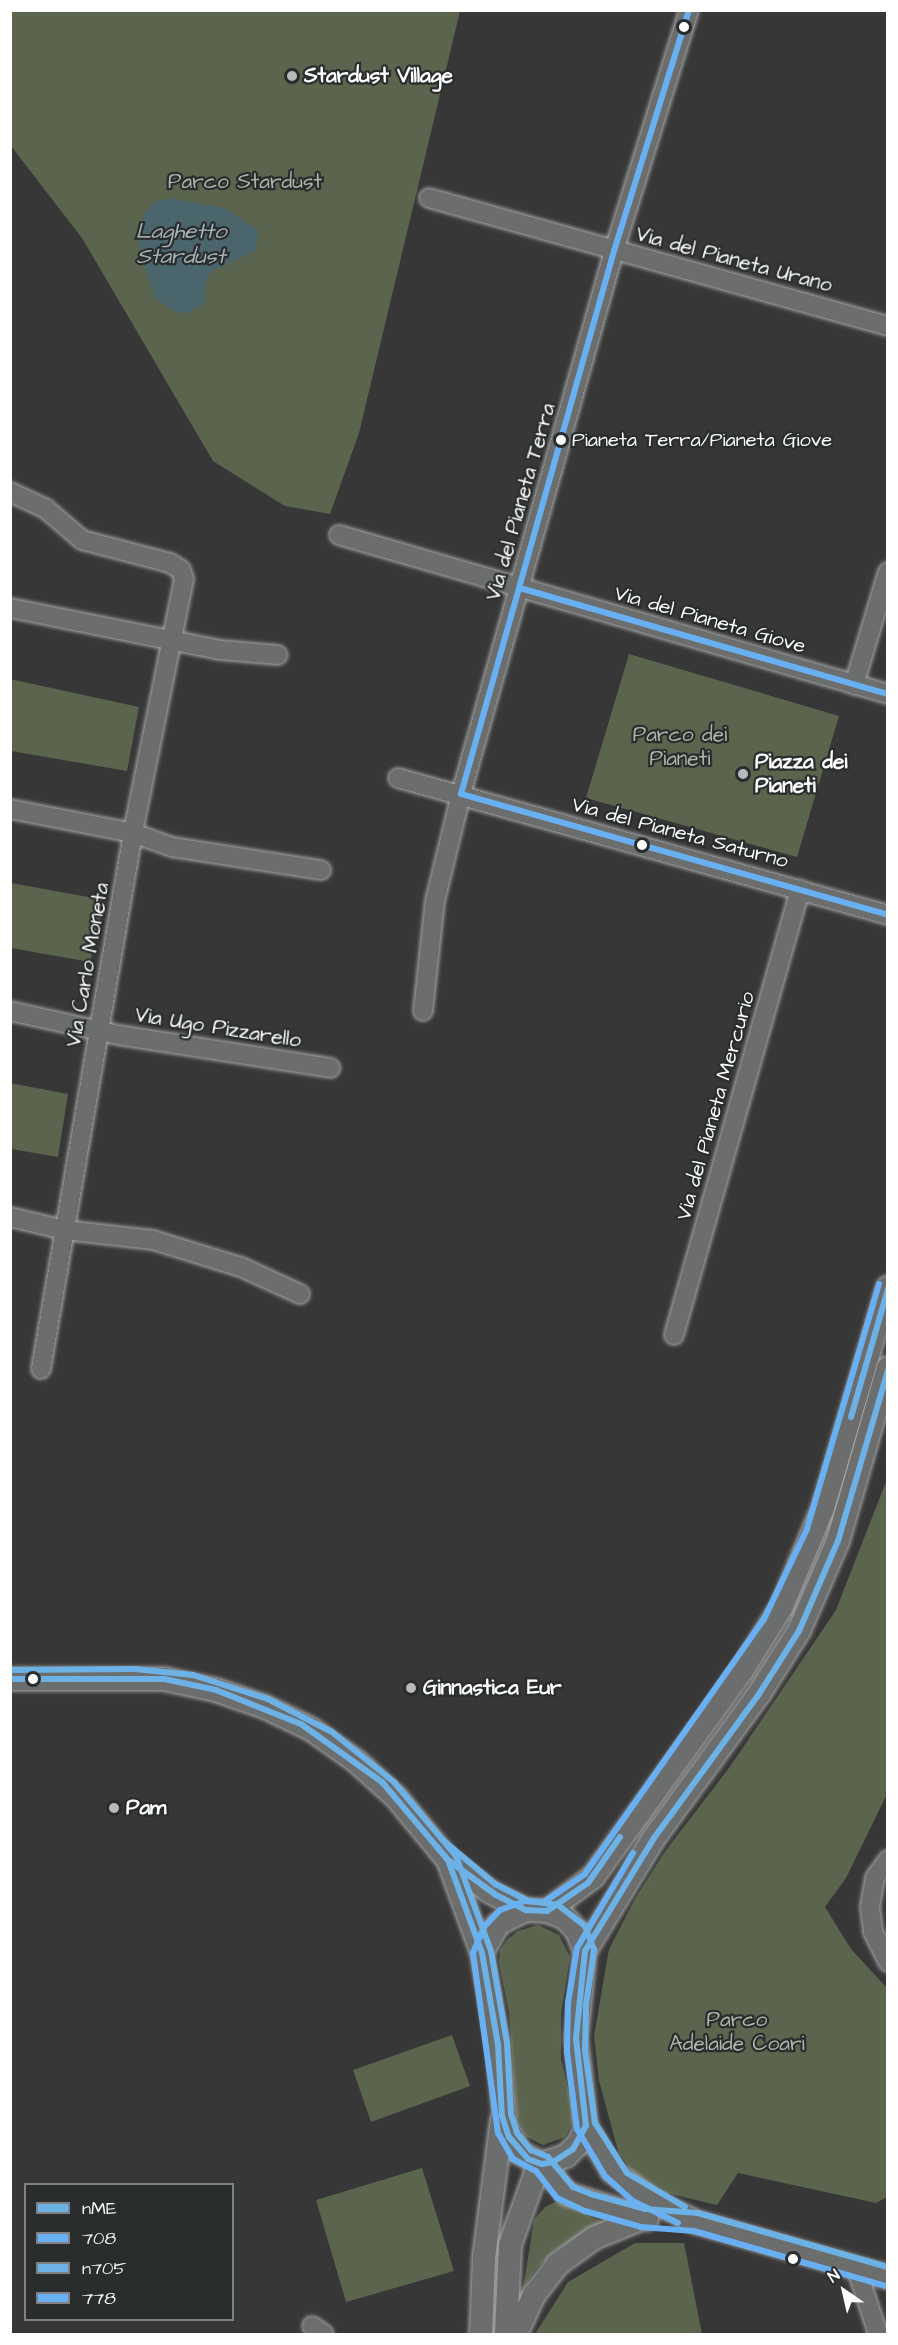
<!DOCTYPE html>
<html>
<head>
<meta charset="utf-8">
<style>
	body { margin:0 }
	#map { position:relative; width:898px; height:2345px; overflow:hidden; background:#373737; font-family:"Architects Daughter",sans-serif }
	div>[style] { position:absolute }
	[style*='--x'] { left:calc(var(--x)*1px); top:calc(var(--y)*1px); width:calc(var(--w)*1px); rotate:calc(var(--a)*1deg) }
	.green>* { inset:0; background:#5b644d }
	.water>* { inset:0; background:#4b656c }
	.roads { filter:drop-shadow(0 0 2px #a5a5a5) drop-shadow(0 0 2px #a5a5a5) }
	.minor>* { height:18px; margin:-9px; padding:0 9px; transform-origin:9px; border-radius:9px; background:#6c6d6d }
	.tertiary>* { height:22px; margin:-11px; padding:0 11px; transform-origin:11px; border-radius:11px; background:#6c6d6d }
	.bus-1>* { height:6px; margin:-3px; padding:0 3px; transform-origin:3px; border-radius:3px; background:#6db2e7 }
	.bus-2>* { height:6px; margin:-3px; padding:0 3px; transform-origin:3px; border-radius:3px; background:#69b0f2 }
	.bus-3>* { height:6px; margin:-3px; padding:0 3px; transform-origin:3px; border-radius:3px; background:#6db2e7 }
	.bus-4>* { height:6px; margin:-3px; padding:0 3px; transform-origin:3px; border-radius:3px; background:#69b0f2 }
	.dots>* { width:16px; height:16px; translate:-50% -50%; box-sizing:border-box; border:3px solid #2a2d2e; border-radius:50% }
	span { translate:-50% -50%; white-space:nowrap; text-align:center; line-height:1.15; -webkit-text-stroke:4.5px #2a2d2e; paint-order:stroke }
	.bus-label { font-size:20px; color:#fff }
	.left { translate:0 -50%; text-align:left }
	.poi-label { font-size:21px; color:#fff; font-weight:700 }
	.park-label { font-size:21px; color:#b0b5a8 }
	.street-label { font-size:21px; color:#fff }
	.water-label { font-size:22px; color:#a6b4b8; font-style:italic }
	.frame { position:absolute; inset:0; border:12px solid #fff; pointer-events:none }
	.legend { position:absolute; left:24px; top:2183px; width:210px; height:138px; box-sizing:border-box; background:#2a2d2e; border:2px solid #7f8182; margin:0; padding:8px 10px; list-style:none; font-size:18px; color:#fff }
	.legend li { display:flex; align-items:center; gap:12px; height:30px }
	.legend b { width:30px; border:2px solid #7f8182 }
	.north { position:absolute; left:814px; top:2261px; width:60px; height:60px; -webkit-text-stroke:4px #2a2d2e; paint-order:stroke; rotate:326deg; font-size:16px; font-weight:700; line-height:24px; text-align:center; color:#fff }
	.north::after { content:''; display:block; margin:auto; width:21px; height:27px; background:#fff; clip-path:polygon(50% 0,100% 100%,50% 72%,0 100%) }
</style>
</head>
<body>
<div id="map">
	<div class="green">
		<i style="clip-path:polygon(11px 11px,460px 11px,359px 433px,330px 514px,285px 506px,213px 461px,82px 238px,11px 146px)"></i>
		<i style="clip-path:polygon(629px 654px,839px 716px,797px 857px,586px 798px)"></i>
		<i style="clip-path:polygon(10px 679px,139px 707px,127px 771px,11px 751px)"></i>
		<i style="clip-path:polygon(11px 883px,105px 900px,90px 962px,11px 948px)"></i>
		<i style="clip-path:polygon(10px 1083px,68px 1094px,58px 1157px,11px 1149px)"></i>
		<i style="clip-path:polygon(887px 1479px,887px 1794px,846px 1878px,825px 1907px,851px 1949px,887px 1988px,887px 2197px,876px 2203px,738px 2173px,717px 2205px,654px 2190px,637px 2178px,619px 2154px,599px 2081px,594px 2036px,609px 1949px,636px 1897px,666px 1850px,729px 1768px,836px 1610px)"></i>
		<i style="clip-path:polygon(538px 1925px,559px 1935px,570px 1957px,561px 2014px,561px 2059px,575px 2118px,565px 2137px,543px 2145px,527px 2137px,517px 2116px,509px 2013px,499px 1963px,500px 1950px,508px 1939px,518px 1931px)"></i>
		<i style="clip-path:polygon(452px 2035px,470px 2086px,371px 2122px,353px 2070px)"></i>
		<i style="clip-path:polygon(422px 2168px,454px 2271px,346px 2302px,316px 2200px)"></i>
		<i style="clip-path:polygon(557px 2201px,609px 2225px,583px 2234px,555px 2251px,536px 2269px,523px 2289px,534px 2220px,545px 2207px)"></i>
		<i style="clip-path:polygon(635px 2243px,684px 2243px,702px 2334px,535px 2334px,568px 2282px)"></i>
	</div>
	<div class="water">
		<i style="clip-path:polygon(170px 198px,224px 208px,259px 231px,255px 251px,211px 272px,206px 280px,205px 302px,190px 312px,177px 313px,155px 298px,140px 253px,138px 239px,144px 214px,155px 202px)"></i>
	</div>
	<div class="roads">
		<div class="minor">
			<i style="--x:429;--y:198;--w:477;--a:15.6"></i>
			<i style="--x:10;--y:492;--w:40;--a:25"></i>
			<i style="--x:46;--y:509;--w:48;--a:40.7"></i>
			<i style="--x:82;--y:540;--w:91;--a:14.6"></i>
			<i style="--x:170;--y:563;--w:13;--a:32"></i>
			<i style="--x:181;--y:570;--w:9;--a:72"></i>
			<i style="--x:184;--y:579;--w:259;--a:101.4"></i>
			<i style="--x:133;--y:833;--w:544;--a:99.74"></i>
			<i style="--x:339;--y:535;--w:572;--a:16.15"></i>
			<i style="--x:10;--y:608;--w:215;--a:11.3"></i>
			<i style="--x:221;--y:650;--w:57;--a:5"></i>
			<i style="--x:854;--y:685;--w:118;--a:-73.3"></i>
			<i style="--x:398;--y:778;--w:509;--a:15.62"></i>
			<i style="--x:10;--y:809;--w:125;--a:11"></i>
			<i style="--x:133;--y:833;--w:41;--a:19.7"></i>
			<i style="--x:172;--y:847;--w:151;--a:8.8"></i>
			<i style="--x:10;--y:1011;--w:111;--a:12.5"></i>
			<i style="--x:118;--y:1035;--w:215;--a:8.8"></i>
			<i style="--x:423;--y:1011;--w:111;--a:-83.8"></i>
			<i style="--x:435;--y:901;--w:110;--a:-76.3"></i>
			<i style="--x:461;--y:794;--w:564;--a:-74.26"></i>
			<i style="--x:614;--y:251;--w:252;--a:-72.7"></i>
			<i style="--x:10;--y:1217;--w:56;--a:13.5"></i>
			<i style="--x:64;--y:1230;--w:90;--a:6.4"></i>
			<i style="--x:153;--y:1240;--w:92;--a:17.1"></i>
			<i style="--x:241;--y:1267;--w:65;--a:24.6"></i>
			<i style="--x:674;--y:1335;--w:463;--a:-74.2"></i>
			<i style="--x:888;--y:1860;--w:22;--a:126"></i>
			<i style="--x:875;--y:1878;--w:29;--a:100"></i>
			<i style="--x:870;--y:1907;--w:25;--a:83"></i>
			<i style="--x:873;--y:1932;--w:34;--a:63"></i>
			<i style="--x:857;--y:2270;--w:67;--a:71.8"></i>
			<i style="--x:312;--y:2326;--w:14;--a:34"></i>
		</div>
		<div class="tertiary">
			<i style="--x:10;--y:1679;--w:154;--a:0"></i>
			<i style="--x:164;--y:1679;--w:53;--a:11.9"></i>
			<i style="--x:216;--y:1690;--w:52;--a:19.1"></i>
			<i style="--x:265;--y:1707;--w:51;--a:25.6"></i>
			<i style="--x:311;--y:1729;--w:55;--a:35.4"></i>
			<i style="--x:356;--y:1761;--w:54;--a:42"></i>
			<i style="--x:396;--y:1797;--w:82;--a:50.5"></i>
			<i style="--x:448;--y:1860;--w:53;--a:37.3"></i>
			<i style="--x:490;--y:1892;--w:40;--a:26.6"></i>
			<i style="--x:448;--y:1860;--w:99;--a:69.9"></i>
			<i style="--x:526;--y:1910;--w:21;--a:3"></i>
			<i style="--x:547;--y:1911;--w:19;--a:21"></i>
			<i style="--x:565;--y:1918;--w:18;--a:47"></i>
			<i style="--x:577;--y:1931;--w:22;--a:68"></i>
			<i style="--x:585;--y:1951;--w:87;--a:95.9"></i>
			<i style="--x:576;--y:2038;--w:89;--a:83.5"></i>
			<i style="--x:586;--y:2126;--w:18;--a:112"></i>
			<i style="--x:579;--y:2143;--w:18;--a:135"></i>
			<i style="--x:566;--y:2156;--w:25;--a:162"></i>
			<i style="--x:542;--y:2164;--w:25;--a:-153"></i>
			<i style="--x:520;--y:2153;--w:33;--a:-117"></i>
			<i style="--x:505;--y:2124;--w:79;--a:-95.1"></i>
			<i style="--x:498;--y:2045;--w:93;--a:-99.9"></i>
			<i style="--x:482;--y:1953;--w:33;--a:-61"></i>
			<i style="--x:498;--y:1924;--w:31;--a:-27"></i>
			<i style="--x:547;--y:1911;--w:57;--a:-36.5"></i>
			<i style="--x:593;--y:1877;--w:256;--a:-54.2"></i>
			<i style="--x:743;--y:1669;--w:74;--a:-58.2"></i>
			<i style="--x:782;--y:1606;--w:106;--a:-67.3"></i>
			<i style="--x:823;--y:1508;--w:230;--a:-73.6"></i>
			<i style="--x:585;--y:1951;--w:132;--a:-58.6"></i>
			<i style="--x:654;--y:1838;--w:178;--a:-53.9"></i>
			<i style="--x:759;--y:1694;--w:75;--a:-57.6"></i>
			<i style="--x:799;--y:1631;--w:98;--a:-66.6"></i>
			<i style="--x:838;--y:1541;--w:180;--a:-73.9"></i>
			<i style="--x:586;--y:2126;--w:52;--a:60"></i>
			<i style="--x:612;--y:2171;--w:51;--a:36.2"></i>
			<i style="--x:653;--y:2201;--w:48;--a:26"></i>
			<i style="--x:696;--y:2222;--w:200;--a:16"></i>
			<i style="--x:542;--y:2164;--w:39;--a:50"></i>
			<i style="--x:567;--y:2194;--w:84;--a:17.4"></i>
			<i style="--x:481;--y:2334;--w:76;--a:-87.7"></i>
			<i style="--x:484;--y:2258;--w:139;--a:-82.6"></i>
			<i style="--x:506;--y:2334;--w:89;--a:-87.4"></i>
			<i style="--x:510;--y:2245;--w:86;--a:-70.3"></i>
			<i style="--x:516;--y:2334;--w:43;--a:-65.2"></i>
			<i style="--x:534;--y:2295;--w:39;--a:-52"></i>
			<i style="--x:558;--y:2264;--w:44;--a:-35.8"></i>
			<i style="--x:594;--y:2238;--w:53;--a:-22.2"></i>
		</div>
	</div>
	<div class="bus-1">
		<i style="--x:851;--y:1417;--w:133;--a:-73.9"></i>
		<i style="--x:10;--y:1679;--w:154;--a:0"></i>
		<i style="--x:164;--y:1679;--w:53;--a:11.9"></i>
		<i style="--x:216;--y:1690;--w:92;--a:21.8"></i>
		<i style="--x:301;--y:1724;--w:100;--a:35.6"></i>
		<i style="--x:382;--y:1782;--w:102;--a:49.8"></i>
		<i style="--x:448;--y:1860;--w:99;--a:69.9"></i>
		<i style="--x:482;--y:1953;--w:93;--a:80.1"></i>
		<i style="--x:498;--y:2045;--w:71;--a:86.8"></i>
		<i style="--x:502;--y:2116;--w:22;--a:72"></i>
		<i style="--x:509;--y:2137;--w:29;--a:49"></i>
		<i style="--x:528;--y:2159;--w:15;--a:20"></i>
		<i style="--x:542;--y:2164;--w:11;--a:-10"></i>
		<i style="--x:553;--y:2162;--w:24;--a:-33"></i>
		<i style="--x:573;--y:2149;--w:26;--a:-61"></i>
		<i style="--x:586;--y:2126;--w:89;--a:-96.5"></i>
		<i style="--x:576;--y:2038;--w:87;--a:-84.1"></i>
		<i style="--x:585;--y:1951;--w:132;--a:-58.6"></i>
		<i style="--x:654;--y:1838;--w:178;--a:-53.9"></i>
		<i style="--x:759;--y:1694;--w:75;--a:-57.6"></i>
		<i style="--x:799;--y:1631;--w:98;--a:-66.6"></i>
		<i style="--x:838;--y:1541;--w:178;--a:-73.7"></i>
		<i style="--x:437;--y:1847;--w:17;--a:50"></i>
		<i style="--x:448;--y:1860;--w:59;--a:36.1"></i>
		<i style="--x:496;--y:1895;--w:34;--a:27"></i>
		<i style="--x:526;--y:1910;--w:21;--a:3"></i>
		<i style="--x:547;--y:1911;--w:50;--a:-34.3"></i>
		<i style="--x:588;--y:1883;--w:56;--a:-55.2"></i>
	</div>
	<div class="bus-2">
		<i style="--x:879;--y:1284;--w:255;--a:106.4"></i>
		<i style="--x:807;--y:1529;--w:100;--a:115.5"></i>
		<i style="--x:764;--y:1619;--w:312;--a:125.1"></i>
		<i style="--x:585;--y:1874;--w:50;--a:145.7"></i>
		<i style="--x:544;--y:1902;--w:19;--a:-177"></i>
		<i style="--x:525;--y:1901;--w:27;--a:160"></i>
		<i style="--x:500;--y:1910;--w:23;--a:133"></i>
		<i style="--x:484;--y:1927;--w:28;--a:113"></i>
		<i style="--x:473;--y:1953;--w:182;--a:82.1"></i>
		<i style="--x:498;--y:2133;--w:30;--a:60"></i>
		<i style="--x:513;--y:2159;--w:26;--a:28"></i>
		<i style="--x:536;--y:2171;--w:34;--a:52"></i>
		<i style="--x:557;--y:2198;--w:31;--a:25"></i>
		<i style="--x:585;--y:2211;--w:58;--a:15.9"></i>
		<i style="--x:641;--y:2227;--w:53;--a:4.3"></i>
		<i style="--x:694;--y:2231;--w:200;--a:16"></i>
		<i style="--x:633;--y:1853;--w:110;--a:120.5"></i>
		<i style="--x:577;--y:1948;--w:56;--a:99.3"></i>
		<i style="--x:568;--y:2003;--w:49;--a:91.2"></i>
		<i style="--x:567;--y:2052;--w:78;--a:82.6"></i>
		<i style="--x:577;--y:2129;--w:55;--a:59.2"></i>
		<i style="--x:605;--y:2176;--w:38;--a:42"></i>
		<i style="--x:633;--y:2201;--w:50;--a:26.1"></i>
	</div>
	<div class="bus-3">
		<i style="--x:10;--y:1670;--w:125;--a:-0.5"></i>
		<i style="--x:135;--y:1669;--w:58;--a:5.9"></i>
		<i style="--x:193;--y:1675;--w:79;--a:17.7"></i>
		<i style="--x:268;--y:1699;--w:72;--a:27.3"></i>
		<i style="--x:332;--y:1732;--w:80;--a:38.9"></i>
		<i style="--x:394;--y:1782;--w:97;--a:50"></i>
		<i style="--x:456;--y:1856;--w:101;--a:69.8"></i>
		<i style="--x:491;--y:1951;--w:93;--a:80.1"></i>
		<i style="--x:507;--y:2043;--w:71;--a:86.8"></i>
		<i style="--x:511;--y:2114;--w:20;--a:72"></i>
		<i style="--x:517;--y:2133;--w:22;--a:51"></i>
		<i style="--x:531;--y:2150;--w:18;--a:22"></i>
		<i style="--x:548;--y:2157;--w:39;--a:50"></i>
		<i style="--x:573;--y:2187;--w:19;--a:21"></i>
		<i style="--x:591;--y:2194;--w:56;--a:15.5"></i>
		<i style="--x:645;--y:2209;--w:53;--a:4.3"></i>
		<i style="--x:698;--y:2213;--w:198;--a:15.9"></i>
		<i style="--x:444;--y:1841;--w:67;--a:40.1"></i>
		<i style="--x:495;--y:1884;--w:38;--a:27"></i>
		<i style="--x:529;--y:1901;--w:29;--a:8"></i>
		<i style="--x:558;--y:1905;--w:34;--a:38"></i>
		<i style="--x:585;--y:1926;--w:26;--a:69"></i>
		<i style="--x:594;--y:1950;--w:56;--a:98.3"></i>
		<i style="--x:586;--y:2005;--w:45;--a:91.3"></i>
		<i style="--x:585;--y:2050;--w:74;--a:82.2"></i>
		<i style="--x:595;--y:2123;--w:59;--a:57.4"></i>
		<i style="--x:627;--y:2173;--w:67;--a:30.4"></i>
	</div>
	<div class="bus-4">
		<i style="--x:689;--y:10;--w:252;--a:107.3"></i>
		<i style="--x:614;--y:251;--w:564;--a:105.74"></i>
		<i style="--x:461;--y:794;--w:444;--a:15.8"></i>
		<i style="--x:520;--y:588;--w:383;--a:16.1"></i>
	</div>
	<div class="dots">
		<i style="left:684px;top:27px;background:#fff"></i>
		<i style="left:292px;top:76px;background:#b9b9b9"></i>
		<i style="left:561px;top:440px;background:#fff"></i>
		<i style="left:743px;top:774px;background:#b9b9b9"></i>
		<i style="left:642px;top:845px;background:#fff"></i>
		<i style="left:33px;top:1679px;background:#fff"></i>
		<i style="left:411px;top:1688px;background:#b9b9b9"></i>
		<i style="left:114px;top:1808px;background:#b9b9b9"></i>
		<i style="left:793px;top:2259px;background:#fff"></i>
	</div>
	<div class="bus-label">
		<span class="left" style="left:572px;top:440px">Pianeta Terra/Pianeta Giove</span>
	</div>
	<div class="poi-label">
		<span class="left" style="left:304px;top:76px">Stardust Village</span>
		<span class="left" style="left:755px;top:774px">Piazza dei<br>Pianeti</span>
		<span class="left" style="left:423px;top:1688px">Ginnastica Eur</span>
		<span class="left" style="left:126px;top:1808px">Pam</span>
	</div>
	<div class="park-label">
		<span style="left:245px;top:182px">Parco Stardust</span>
		<span style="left:680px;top:747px">Parco dei<br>Pianeti</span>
		<span style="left:737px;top:2032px">Parco<br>Adelaide Coari</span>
	</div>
	<div class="street-label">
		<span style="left:734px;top:260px;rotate:15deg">Via del Pianeta Urano</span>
		<span style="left:521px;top:502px;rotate:-74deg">Via del Pianeta Terra</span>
		<span style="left:710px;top:620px;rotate:16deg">Via del Pianeta Giove</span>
		<span style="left:680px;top:833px;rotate:15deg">Via del Pianeta Saturno</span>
		<span style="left:88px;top:965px;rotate:-80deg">Via Carlo Moneta</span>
		<span style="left:218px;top:1028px;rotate:9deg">Via Ugo Pizzarello</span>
		<span style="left:716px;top:1106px;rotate:-74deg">Via del Pianeta Mercurio</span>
	</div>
	<div class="water-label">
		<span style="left:181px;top:244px">Laghetto<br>Stardust</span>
	</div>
	<div class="frame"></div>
	<ul class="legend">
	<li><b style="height:8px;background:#6db2e7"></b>nME</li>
	<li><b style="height:8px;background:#69b0f2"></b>708</li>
	<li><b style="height:8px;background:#6db2e7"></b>n705</li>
	<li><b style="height:8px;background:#69b0f2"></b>778</li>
	</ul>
	<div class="north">N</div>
</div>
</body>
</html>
